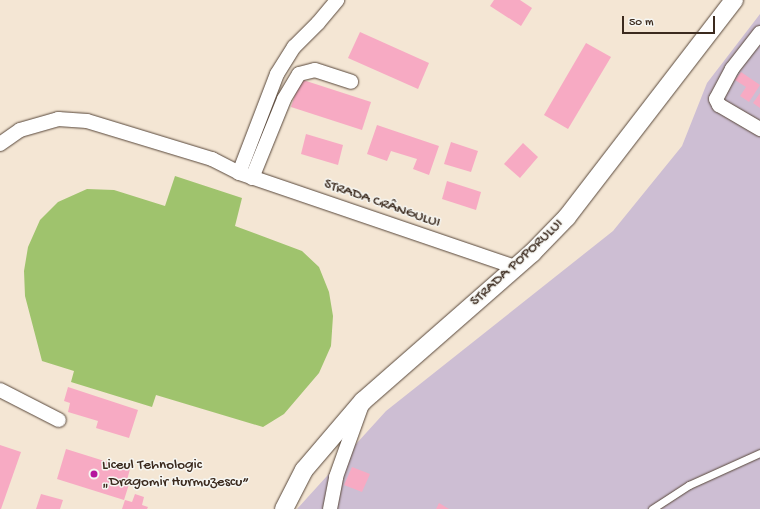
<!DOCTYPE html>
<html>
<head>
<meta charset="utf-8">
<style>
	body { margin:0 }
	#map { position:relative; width:760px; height:509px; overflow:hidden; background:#f4e6d4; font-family:"Gochi Hand",sans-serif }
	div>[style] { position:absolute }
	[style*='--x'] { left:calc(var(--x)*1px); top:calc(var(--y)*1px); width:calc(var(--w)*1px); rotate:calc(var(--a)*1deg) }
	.industrial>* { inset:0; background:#cdbed3 }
	.green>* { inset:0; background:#9fc36d }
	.building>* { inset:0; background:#f7aac3 }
	.roads { filter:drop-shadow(0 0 1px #574639) drop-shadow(0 0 1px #574639) }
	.service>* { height:7px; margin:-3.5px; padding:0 3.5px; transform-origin:3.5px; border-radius:3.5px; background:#fff }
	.minor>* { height:14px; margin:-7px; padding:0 7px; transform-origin:7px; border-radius:7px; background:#fff }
	.tertiary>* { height:18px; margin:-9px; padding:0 9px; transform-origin:9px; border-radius:9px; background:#fff }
	.dots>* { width:11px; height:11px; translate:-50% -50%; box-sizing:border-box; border:2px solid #f6f6f2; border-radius:50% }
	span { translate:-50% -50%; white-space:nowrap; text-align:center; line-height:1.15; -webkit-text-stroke:3px #f6f6f2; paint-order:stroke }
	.street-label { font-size:15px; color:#3b2a1e }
	.poi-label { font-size:15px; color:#3b2a1e }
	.left { translate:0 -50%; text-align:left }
	.scale { position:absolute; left:622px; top:16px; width:93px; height:18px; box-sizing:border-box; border:2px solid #3b2a1e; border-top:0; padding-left:5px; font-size:12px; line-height:14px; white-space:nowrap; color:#3b2a1e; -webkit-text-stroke:3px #f6f6f2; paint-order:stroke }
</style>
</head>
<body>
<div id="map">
	<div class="industrial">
		<i style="clip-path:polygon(760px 14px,760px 509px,297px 509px,386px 411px,613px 231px,682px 146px,707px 83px)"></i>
	</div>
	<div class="green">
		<i style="clip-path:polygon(175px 176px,242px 198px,235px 226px,302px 251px,319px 267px,329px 292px,333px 316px,331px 346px,319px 373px,284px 414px,263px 427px,156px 395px,152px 407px,71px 382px,74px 371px,42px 361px,25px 296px,24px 271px,28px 247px,40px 220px,58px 202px,87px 189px,114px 190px,165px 206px)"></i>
	</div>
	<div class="building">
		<i style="clip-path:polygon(494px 0,520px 0,532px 8px,521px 26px,490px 6px)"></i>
		<i style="clip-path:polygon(360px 32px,429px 63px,418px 89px,348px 58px)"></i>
		<i style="clip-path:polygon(586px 43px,611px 57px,568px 129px,544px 115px)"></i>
		<i style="clip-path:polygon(741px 72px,760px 85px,749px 102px,740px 96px,746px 87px,735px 80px)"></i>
		<i style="clip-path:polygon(300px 79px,371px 102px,362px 130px,291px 107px)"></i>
		<i style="clip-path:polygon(760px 93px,760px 108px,753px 103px)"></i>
		<i style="clip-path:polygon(377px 125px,439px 146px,429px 175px,413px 169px,417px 159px,391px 151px,387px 161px,367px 154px)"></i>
		<i style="clip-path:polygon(306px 134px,343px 145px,338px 165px,301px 154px)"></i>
		<i style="clip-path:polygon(451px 142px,478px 151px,471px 172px,444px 164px)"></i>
		<i style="clip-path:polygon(523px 143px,538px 157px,520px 178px,504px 164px)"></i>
		<i style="clip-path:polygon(447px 181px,481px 192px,476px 210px,442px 199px)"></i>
		<i style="clip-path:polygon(68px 387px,138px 410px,129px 438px,96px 428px,98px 421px,68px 412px,70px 403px,64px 401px)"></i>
		<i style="clip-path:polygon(0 445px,21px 452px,1px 509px,0 509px)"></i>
		<i style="clip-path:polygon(66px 449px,130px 469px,127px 480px,130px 481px,124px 500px,57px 479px)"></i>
		<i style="clip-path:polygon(352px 467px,370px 474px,362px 492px,344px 485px)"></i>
		<i style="clip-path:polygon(41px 494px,63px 500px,60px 509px,36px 509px)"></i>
		<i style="clip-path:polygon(135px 494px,144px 497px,142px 505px,148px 507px,147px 509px,122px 509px,125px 500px,132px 502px)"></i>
		<i style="clip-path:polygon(439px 503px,449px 509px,436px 509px)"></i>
	</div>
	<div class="roads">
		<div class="service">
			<i style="--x:652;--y:509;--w:44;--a:-33"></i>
			<i style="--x:689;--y:485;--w:78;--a:-24.3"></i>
		</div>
		<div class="minor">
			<i style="--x:760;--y:33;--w:46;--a:127.9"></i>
			<i style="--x:732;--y:69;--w:34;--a:118"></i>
			<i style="--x:716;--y:99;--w:7;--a:63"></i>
			<i style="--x:719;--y:105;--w:48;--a:30.3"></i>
			<i style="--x:0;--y:144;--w:24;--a:-35"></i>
			<i style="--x:20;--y:130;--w:40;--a:-16"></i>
			<i style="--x:58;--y:119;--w:29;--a:4"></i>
			<i style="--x:87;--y:121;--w:131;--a:16.9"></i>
			<i style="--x:212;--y:159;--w:30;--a:27"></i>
			<i style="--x:239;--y:173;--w:292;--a:18.8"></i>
			<i style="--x:239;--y:173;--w:106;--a:-69"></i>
			<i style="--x:277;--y:74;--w:32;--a:-58"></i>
			<i style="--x:294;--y:47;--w:34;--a:-45"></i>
			<i style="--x:318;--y:23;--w:30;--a:-50"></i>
			<i style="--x:252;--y:178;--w:85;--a:-67.9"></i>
			<i style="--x:284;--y:99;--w:29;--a:-59"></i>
			<i style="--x:299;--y:74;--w:16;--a:-14"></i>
			<i style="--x:315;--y:70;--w:38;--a:18"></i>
			<i style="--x:0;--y:390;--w:66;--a:27"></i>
			<i style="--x:330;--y:509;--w:33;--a:-79"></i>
			<i style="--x:336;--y:477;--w:74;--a:-70.3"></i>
		</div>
		<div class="tertiary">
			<i style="--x:284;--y:509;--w:44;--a:-62.9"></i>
			<i style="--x:304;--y:470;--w:91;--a:-49.5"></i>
			<i style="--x:363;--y:401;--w:225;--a:-41.2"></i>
			<i style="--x:532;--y:253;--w:50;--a:-45.8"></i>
			<i style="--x:567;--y:217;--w:274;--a:-52.4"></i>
		</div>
	</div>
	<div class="dots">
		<i style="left:94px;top:474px;background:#b5179e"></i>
	</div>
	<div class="street-label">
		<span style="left:382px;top:204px;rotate:19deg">STRADA CRÂNGULUI</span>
		<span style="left:517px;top:263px;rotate:-43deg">STRADA POPORULUI</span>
	</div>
	<div class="poi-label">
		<span class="left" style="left:102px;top:474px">Liceul Tehnologic<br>„Dragomir Hurmuzescu”</span>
	</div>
	<div class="scale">50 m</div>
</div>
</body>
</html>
